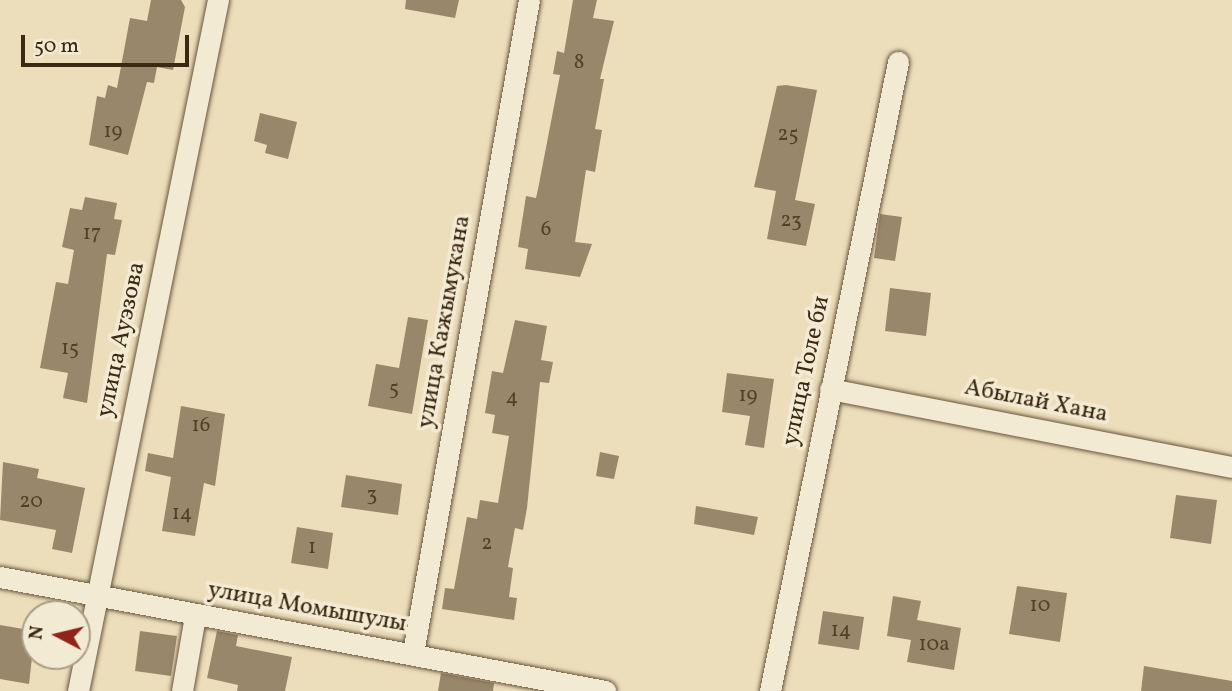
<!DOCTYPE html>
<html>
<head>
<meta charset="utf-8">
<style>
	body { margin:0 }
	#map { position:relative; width:1232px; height:691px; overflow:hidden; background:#ecdebb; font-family:Vollkorn,serif }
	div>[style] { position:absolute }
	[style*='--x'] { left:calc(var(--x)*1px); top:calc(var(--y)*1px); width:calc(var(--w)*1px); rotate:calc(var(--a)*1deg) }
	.building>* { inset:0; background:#98876a }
	.roads { filter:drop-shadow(0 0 2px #68563c) drop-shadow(0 0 2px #68563c) }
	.minor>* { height:21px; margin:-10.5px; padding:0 10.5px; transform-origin:10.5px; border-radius:10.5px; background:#f3ead3 }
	span { translate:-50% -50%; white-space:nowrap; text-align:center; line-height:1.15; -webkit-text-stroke:7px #f3ead3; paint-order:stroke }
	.number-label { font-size:21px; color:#534028 }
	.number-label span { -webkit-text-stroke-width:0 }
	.street-label { font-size:24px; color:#3c2912 }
	.north { position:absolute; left:21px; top:600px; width:70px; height:70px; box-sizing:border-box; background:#f3ead3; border:2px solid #aa9d86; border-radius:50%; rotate:277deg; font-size:19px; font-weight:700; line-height:28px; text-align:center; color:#3c2912 }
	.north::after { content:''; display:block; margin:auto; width:24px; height:32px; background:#8f2418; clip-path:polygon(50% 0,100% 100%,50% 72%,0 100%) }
	.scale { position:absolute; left:21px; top:35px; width:168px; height:32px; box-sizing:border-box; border:4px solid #3c2912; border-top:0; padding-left:9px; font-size:21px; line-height:24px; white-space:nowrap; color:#3c2912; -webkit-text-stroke:5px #f3ead3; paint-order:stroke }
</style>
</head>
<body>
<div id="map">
	<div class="building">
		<i style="clip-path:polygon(151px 0,181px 0,185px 7px,173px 70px,157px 67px,154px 83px,147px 82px,128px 155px,89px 145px,97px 96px,105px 98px,108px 85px,117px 88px,130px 18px,147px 21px)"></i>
		<i style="clip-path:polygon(406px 0,459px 0,455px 18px,405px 9px)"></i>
		<i style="clip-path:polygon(573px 0,597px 0,593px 18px,614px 21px,600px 79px,604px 79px,595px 129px,602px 130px,595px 172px,586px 170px,575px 242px,592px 244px,580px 277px,525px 269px,528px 249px,518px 247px,526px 196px,536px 198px,538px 189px,560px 75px,553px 74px,557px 51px,564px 53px)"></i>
		<i style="clip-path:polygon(786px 85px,817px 90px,795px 200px,815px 204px,806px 246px,767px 239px,776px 191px,754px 187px,777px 86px)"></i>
		<i style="clip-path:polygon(260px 113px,297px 122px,288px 159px,265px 153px,267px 145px,254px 141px)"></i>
		<i style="clip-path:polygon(85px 197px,117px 203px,114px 219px,122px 220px,115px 255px,107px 254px,87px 403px,63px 398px,68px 373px,40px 368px,56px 282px,68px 284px,74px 250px,62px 247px,70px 208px,82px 210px)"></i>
		<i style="clip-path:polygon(880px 214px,902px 217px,895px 261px,874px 258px)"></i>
		<i style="clip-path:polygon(890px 288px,931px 293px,926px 336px,885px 331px)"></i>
		<i style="clip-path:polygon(408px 317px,428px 320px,412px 414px,368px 406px,376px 364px,399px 368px)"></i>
		<i style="clip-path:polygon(515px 320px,547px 326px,541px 360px,553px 362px,549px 383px,540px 382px,527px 508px,523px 530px,515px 528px,508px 567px,513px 568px,509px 597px,517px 598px,514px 620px,442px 609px,445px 588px,454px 589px,467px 517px,477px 519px,480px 500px,498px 503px,509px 436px,492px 433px,495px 415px,485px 413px,492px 371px,503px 373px)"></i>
		<i style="clip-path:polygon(727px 373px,774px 379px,764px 448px,745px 445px,750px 416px,722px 412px)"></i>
		<i style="clip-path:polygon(181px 406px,225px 414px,215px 486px,204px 483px,195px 536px,162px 531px,171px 477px,145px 471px,148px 453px,173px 458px)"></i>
		<i style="clip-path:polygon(600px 452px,619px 456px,614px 479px,596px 476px)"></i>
		<i style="clip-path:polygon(3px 462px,39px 469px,37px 478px,85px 488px,72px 553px,52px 549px,56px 530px,0 520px)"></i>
		<i style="clip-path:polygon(346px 475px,402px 484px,398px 515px,341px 507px)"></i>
		<i style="clip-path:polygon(1176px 495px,1217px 500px,1211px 544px,1170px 538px)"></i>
		<i style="clip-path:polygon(696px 506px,758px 517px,754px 535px,694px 524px)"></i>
		<i style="clip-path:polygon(297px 527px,333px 533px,328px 569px,291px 563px)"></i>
		<i style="clip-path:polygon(1017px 586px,1067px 593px,1060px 642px,1009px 634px)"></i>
		<i style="clip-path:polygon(893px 596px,921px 601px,917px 620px,961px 628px,954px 670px,907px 662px,911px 640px,887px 636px)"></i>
		<i style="clip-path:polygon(823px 611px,864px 617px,859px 650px,818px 644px)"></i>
		<i style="clip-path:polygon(0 625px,35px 631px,29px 684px,0 679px)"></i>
		<i style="clip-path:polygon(140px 631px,177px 636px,171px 676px,135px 671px)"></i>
		<i style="clip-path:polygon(217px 631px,238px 635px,236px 646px,292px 657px,285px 691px,237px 691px,238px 685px,207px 678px)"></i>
		<i style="clip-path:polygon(1144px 666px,1232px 681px,1232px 691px,1141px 691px)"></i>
		<i style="clip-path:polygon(441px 673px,494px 683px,493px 691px,438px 691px)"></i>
	</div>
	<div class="roads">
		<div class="minor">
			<i style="--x:830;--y:389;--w:409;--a:11"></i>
			<i style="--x:0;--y:577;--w:616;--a:10.67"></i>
			<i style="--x:413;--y:653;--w:663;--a:-79.93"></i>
			<i style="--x:78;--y:691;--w:705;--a:-78.55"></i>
			<i style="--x:182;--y:691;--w:76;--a:-80.2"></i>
			<i style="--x:770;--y:691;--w:642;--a:-78.5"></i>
		</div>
	</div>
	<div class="number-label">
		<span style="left:579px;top:63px">8</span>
		<span style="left:113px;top:132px">19</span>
		<span style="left:788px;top:135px">25</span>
		<span style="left:791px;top:221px">23</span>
		<span style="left:546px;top:230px">6</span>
		<span style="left:92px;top:234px">17</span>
		<span style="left:70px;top:349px">15</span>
		<span style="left:394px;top:389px">5</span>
		<span style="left:748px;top:396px">19</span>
		<span style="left:512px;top:398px">4</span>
		<span style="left:201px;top:426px">16</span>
		<span style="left:372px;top:495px">3</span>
		<span style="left:31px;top:502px">20</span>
		<span style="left:182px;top:514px">14</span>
		<span style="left:487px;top:544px">2</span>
		<span style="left:312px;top:548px">1</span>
		<span style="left:1040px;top:606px">10</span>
		<span style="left:841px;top:631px">14</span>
		<span style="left:934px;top:645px">10а</span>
	</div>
	<div class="street-label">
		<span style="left:445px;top:322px;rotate:-80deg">улица Кажымукана</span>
		<span style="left:122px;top:340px;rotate:-78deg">улица Ауэзова</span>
		<span style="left:807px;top:371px;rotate:-78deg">улица Толе би</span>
		<span style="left:1036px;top:402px;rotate:11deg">Абылай Хана</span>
		<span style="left:307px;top:608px;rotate:10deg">улица Момышулы</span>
	</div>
	<div class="north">N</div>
	<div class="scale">50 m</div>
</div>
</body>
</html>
